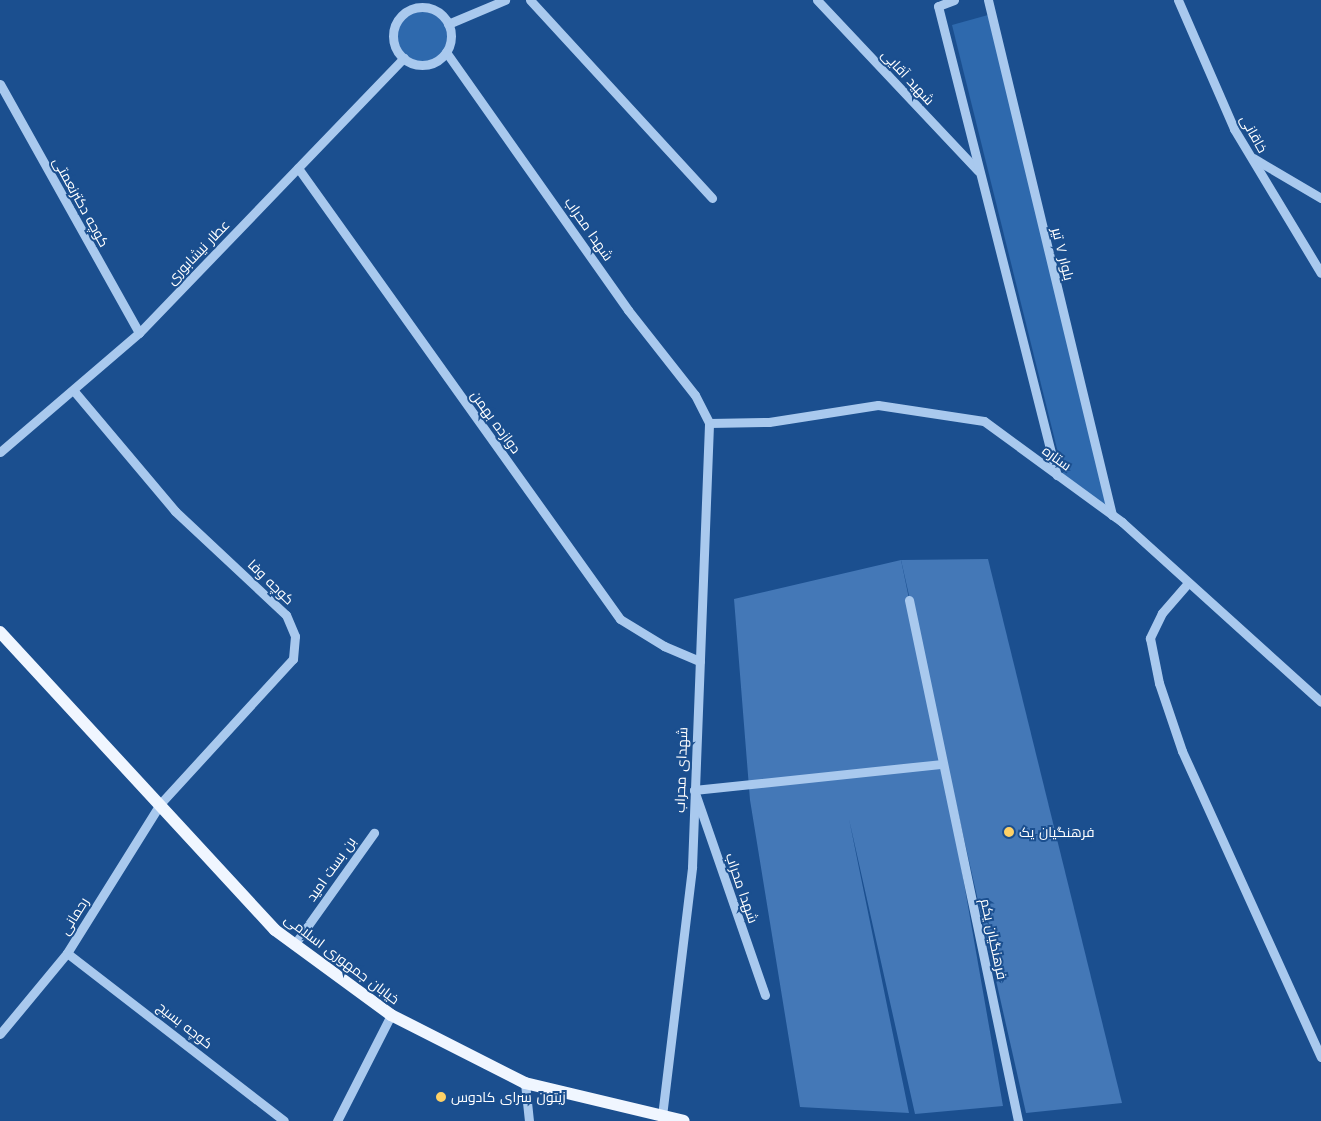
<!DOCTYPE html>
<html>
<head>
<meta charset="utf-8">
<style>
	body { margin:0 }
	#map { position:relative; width:1321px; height:1121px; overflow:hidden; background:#1b4f8f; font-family:"Work Sans",Cairo,sans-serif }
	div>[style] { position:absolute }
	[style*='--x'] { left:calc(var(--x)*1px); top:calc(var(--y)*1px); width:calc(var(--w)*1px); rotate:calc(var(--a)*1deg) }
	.green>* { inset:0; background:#2e69ad }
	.round { border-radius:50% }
	.building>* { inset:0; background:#4478b7 }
	.minor>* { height:9px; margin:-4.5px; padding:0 4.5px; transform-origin:4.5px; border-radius:4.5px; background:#a9c9ee }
	.minor>.ring { margin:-4.5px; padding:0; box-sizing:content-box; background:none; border:9px solid #a9c9ee; border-radius:50% }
	.major>* { height:12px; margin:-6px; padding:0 6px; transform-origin:6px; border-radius:6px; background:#f0f6ff }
	.dots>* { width:14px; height:14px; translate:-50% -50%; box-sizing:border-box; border:2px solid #1b4f8f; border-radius:50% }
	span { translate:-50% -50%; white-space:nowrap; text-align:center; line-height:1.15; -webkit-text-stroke:4px #1b4f8f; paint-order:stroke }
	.street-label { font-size:14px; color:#fff }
	.poi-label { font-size:14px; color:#fff }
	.left { translate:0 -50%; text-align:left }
</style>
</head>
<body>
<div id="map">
	<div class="green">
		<i class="round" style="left:394px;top:8px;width:56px;height:56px"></i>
		<i style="clip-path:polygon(988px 15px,1112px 514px,1065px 481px,952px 25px)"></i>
	</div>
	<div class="building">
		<i style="clip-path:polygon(988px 559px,1122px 1103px,1026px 1113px,901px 560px)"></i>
		<i style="clip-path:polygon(901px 560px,943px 763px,1003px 1106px,915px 1114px,849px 819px,909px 1113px,800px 1107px,750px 800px,734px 599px)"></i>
	</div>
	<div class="minor">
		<i style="--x:530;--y:0;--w:269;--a:47.4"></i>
		<i style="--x:817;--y:0;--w:235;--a:46.7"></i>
		<i style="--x:954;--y:0;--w:17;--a:159"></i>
		<i style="--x:938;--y:6;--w:484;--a:75.8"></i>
		<i style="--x:988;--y:0;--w:530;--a:76.46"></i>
		<i style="--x:1178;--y:0;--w:141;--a:66.5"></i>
		<i style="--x:1234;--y:129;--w:168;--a:58.9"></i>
		<i class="ring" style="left:393px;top:7px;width:49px;height:49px"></i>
		<i style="--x:448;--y:24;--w:62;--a:-22.8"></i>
		<i style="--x:446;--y:52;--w:316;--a:54.8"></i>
		<i style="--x:628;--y:310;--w:108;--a:51.8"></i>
		<i style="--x:695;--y:395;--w:31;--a:63"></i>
		<i style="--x:0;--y:84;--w:285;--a:60.8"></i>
		<i style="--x:1253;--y:158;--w:79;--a:30.5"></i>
		<i style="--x:298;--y:168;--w:554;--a:54.47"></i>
		<i style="--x:620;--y:619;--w:52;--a:31.5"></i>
		<i style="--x:664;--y:646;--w:39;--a:23"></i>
		<i style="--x:709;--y:423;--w:60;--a:-1"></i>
		<i style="--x:769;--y:422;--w:110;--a:-8.9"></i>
		<i style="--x:878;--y:405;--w:107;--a:8.6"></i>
		<i style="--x:984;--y:421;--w:171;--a:36.2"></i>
		<i style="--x:1122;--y:522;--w:268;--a:42.1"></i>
		<i style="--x:0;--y:452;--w:183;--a:-40.6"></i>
		<i style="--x:139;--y:333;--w:382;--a:-46.1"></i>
		<i style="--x:1188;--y:583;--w:40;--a:131"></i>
		<i style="--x:1162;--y:613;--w:28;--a:116"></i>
		<i style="--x:1150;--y:638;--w:46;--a:78.7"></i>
		<i style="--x:1159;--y:683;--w:72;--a:71.3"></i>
		<i style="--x:1182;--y:751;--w:336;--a:65.6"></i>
		<i style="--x:909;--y:600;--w:532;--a:78.18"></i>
		<i style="--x:294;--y:945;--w:138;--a:-54.5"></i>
		<i style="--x:67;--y:953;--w:274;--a:37.7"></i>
		<i style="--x:765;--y:995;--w:217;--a:-109.1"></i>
		<i style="--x:694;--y:790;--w:250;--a:-6"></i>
		<i style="--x:0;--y:1034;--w:105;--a:-50.4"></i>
		<i style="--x:67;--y:953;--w:176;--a:-58"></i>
		<i style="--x:160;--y:804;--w:197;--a:-47.5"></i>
		<i style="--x:293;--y:659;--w:23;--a:-85"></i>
		<i style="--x:295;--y:636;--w:23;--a:-113"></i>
		<i style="--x:286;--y:615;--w:152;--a:-136.9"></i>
		<i style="--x:175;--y:511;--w:158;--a:-130.1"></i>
		<i style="--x:525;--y:1083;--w:38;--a:84"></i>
		<i style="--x:662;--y:1116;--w:251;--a:-83.1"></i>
		<i style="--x:692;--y:867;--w:444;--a:-87.8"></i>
		<i style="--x:337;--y:1121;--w:119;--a:-63"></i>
	</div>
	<div class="major">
		<i style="--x:0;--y:632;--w:405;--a:47.3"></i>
		<i style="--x:275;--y:930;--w:144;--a:36.2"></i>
		<i style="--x:391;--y:1015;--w:150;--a:26.9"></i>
		<i style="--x:525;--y:1083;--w:163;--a:13.4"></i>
	</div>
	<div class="dots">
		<i style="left:1009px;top:832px;background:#ffd166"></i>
		<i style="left:441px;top:1097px;background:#ffd166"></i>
	</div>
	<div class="street-label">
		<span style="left:908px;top:77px;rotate:47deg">شهید آقایی</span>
		<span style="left:1254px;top:134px;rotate:61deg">خاقانی</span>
		<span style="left:81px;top:202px;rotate:61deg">کوچه دکترنعمتی</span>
		<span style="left:589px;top:229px;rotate:55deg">شهدا محراب</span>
		<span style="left:198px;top:252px;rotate:-46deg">عطار نیشابوری</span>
		<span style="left:1063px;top:254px;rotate:76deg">بلوار ۷ تیر</span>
		<span style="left:496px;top:422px;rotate:54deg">دوازده بهمن</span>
		<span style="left:1057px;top:458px;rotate:36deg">ستاره</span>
		<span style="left:271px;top:582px;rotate:44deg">کوچه وفا</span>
		<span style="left:681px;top:770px;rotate:-88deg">شهدای محراب</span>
		<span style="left:331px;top:869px;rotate:-55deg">بن بست امید</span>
		<span style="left:742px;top:888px;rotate:71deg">شهدا محراب</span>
		<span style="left:74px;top:916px;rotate:-58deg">رحمانی</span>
		<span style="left:994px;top:939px;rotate:78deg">فرهنگیان یکم</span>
		<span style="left:342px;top:959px;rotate:37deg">خیابان جمهوری اسلامی</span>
		<span style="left:185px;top:1025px;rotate:38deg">کوچه بسیج</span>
	</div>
	<div class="poi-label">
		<span class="left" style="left:1019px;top:832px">فرهنگیان یک</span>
		<span class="left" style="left:451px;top:1097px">زیتون سرای کادوس</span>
	</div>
</div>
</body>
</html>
